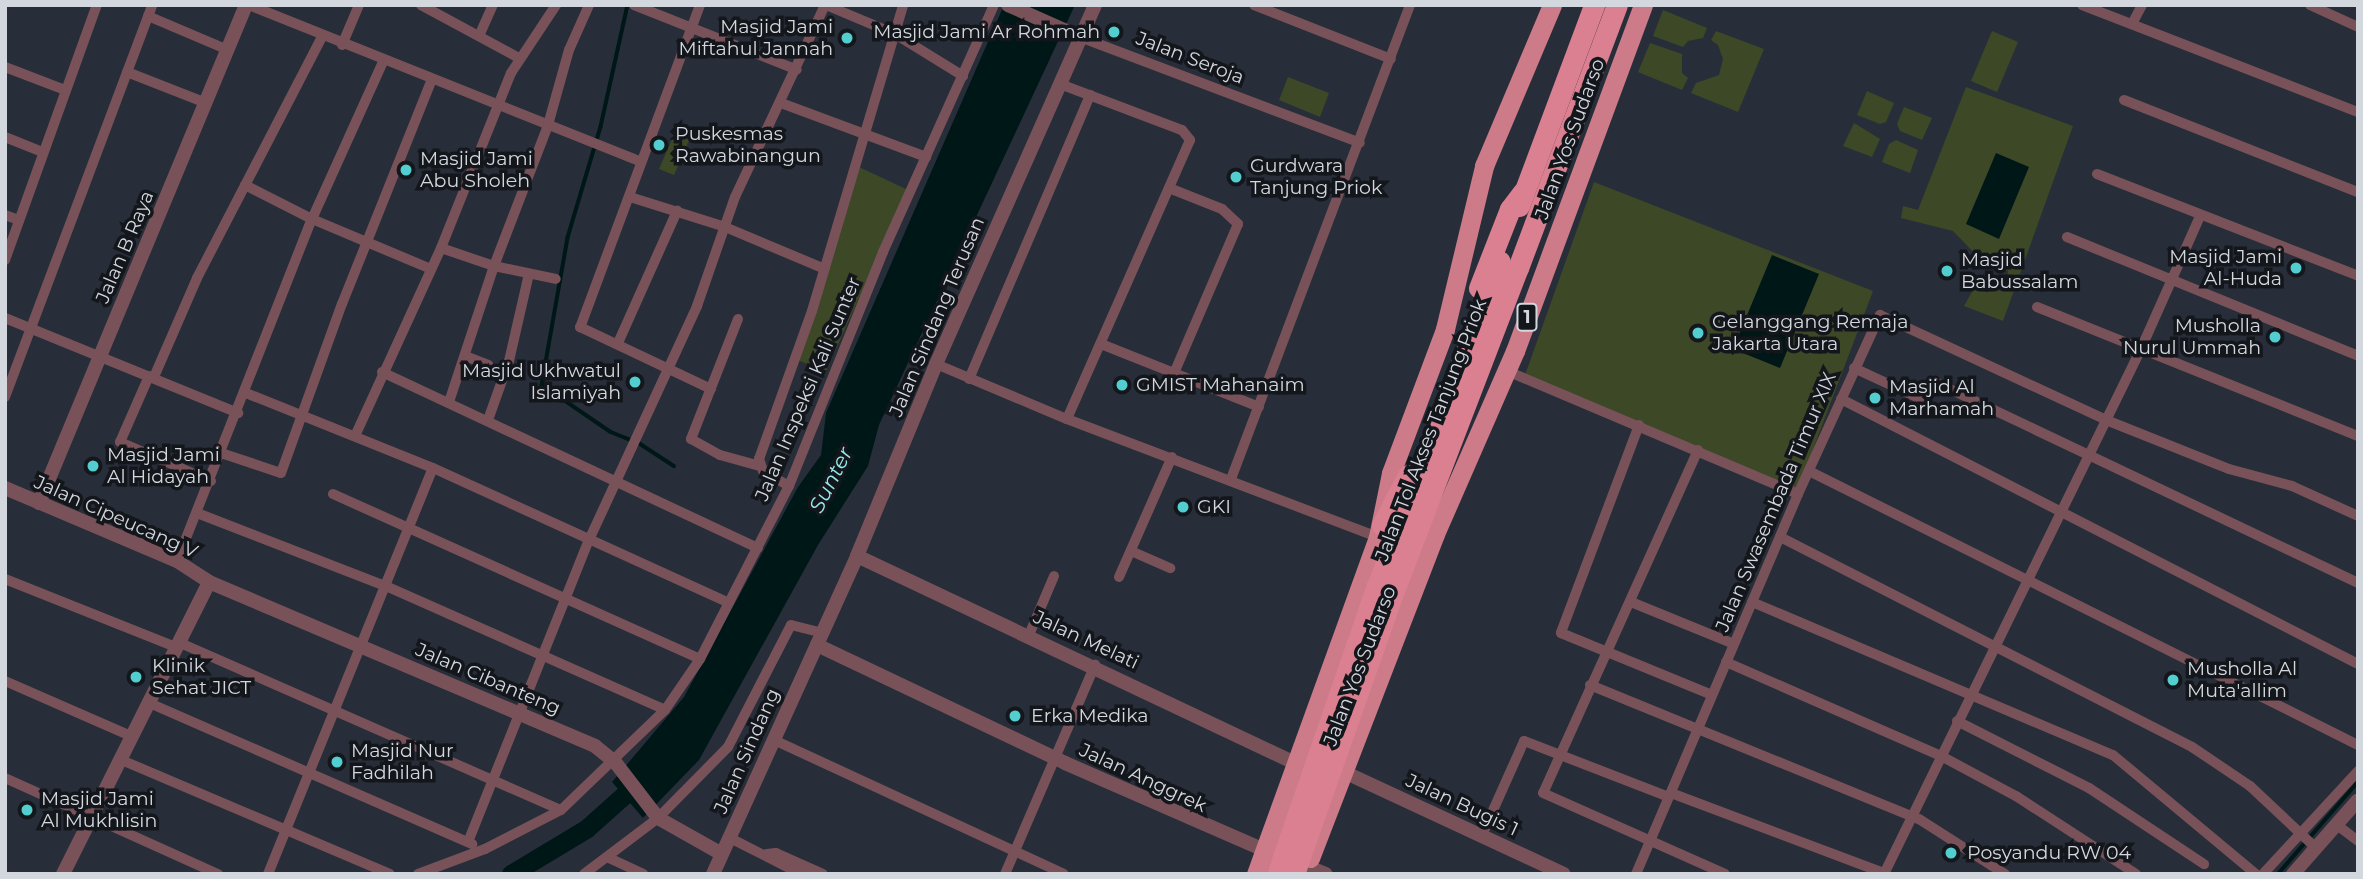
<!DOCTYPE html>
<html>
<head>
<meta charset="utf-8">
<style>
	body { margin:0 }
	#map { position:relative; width:2363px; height:879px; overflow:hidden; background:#272e39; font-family:Montserrat,sans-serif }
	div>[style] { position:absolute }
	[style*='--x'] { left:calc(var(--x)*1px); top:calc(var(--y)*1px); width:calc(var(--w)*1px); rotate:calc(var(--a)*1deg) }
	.green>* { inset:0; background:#3d4827 }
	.water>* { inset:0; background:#001718 }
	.stream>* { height:3.5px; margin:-1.75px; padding:0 1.75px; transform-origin:1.75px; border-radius:1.75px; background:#001718 }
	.river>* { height:19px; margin:-9.5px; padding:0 9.5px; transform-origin:9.5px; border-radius:9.5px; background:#001718 }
	.minor>* { height:10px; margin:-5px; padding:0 5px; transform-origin:5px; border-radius:5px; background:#785258 }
	.tertiary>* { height:14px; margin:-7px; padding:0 7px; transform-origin:7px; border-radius:7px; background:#785258 }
	.trunk>* { height:19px; margin:-9.5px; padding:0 9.5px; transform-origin:9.5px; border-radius:9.5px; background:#cd7a89 }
	.motorway>* { height:21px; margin:-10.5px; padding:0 10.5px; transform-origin:10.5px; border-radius:10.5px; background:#db8091 }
	.motorway-bridge>* { height:21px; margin:-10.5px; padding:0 10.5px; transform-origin:10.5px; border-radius:10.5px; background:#db8091 }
	.dots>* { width:19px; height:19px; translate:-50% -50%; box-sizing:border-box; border:4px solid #13161b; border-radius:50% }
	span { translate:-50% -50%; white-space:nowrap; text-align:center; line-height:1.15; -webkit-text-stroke:7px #13161b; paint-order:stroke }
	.shield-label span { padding:2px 5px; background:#13161b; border:2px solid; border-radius:5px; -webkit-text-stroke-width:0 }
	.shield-label { font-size:18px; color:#d3d7de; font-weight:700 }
	.poi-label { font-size:19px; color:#d3d7de }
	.right { translate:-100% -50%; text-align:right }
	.left { translate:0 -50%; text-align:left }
	.street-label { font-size:19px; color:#d3d7de }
	.water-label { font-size:21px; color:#95ecee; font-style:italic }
	.frame { position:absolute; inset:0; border:7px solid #d3d7de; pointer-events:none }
</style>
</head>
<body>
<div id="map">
	<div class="green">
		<i style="clip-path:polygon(1663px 10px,1707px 28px,1703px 38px,1688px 41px,1683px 47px,1653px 36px)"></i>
		<i style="clip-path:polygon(1716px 31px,1764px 49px,1738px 112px,1691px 93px,1696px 83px,1719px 75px,1723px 59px,1718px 45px,1711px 40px)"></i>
		<i style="clip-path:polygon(1992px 31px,2018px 42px,1997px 92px,1971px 81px)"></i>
		<i style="clip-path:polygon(1650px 43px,1682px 54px,1682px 73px,1688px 78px,1682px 90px,1638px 72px)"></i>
		<i style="clip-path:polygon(1288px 77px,1329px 93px,1320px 117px,1279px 100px)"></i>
		<i style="clip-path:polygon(1966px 87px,2073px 126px,2003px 321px,1964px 306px,1977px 283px,2004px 292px,2008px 271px,1983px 262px,1953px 231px,1901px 218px,1903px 206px,1918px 210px)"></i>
		<i style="clip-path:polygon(1867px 91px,1894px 103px,1886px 122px,1880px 124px,1857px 115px)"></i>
		<i style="clip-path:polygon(1904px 107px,1932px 118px,1922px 140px,1900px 131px,1897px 124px)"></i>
		<i style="clip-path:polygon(1854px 123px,1880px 139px,1872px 157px,1843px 146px)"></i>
		<i style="clip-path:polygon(675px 132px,690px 138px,674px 175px,659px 169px)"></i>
		<i style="clip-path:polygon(1896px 140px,1918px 150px,1910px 173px,1882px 162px,1889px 144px)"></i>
		<i style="clip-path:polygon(859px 167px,908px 190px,826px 371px,797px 360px)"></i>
		<i style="clip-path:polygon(1594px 182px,1873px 291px,1798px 489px,1525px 375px)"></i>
	</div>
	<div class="water">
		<i style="clip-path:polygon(1004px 5px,1075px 5px,879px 425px,868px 466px,818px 545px,699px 760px,643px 818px,612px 782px,684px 697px,798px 487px,821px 455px,826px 413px)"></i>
		<i style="clip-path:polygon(1996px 153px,2029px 167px,1999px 239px,1966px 224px)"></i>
		<i style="clip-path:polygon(1772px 255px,1819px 274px,1780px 368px,1733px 349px)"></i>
	</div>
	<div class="stream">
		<i style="--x:628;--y:5;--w:125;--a:102.5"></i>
		<i style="--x:601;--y:127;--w:116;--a:106.6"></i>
		<i style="--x:568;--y:238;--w:149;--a:100"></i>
		<i style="--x:542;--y:385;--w:83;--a:34.3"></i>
		<i style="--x:611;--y:432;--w:22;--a:22"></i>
		<i style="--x:639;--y:443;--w:42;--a:33.3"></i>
		<i style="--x:2278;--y:874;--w:122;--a:-49"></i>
	</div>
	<div class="river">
		<i style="--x:511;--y:874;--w:87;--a:-31"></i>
		<i style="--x:586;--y:829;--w:76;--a:-41.8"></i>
	</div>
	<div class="minor">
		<i style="--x:249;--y:5;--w:422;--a:21.8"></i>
		<i style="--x:421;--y:5;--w:111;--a:28.4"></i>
		<i style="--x:634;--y:5;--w:175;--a:21.7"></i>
		<i style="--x:700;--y:5;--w:344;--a:110.4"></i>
		<i style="--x:580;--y:327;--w:145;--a:25.3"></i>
		<i style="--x:826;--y:5;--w:75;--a:22.8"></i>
		<i style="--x:895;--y:34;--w:80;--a:31.7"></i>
		<i style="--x:1254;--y:5;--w:147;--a:21.5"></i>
		<i style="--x:2082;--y:5;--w:296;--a:21.2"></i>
		<i style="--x:2310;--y:5;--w:53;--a:24.6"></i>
		<i style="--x:148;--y:16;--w:87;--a:23"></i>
		<i style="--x:2132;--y:24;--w:21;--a:-62"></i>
		<i style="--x:479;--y:36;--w:34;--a:-66"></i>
		<i style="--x:1080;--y:37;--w:299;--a:20.7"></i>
		<i style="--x:342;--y:45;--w:43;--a:-67"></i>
		<i style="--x:5;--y:67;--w:64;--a:21"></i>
		<i style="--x:127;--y:72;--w:85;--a:21.4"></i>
		<i style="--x:1060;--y:84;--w:130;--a:20.7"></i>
		<i style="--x:1182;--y:130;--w:13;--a:51"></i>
		<i style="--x:1190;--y:140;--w:305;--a:113.8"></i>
		<i style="--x:2124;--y:100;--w:251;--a:21.5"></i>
		<i style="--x:781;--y:103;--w:155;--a:20.4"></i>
		<i style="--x:5;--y:137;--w:40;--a:22"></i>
		<i style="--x:2097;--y:174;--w:280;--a:21.3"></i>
		<i style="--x:245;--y:185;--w:75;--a:26.9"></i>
		<i style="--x:312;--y:219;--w:129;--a:22.8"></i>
		<i style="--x:1169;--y:188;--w:57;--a:21.6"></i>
		<i style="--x:1222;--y:209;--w:22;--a:43"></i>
		<i style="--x:1238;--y:224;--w:162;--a:113.2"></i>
		<i style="--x:630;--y:197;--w:100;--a:17.5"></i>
		<i style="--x:725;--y:227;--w:108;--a:22.8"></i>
		<i style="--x:5;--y:215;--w:15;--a:20"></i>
		<i style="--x:2067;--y:237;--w:314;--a:22.2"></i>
		<i style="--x:441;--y:248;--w:56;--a:18.8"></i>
		<i style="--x:494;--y:266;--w:63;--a:11.8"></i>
		<i style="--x:5;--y:260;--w:271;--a:-70.2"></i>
		<i style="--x:2037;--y:307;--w:346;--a:21.9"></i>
		<i style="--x:5;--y:318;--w:252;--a:22.2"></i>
		<i style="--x:738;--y:319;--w:129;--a:111.4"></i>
		<i style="--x:691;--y:439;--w:33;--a:29"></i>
		<i style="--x:720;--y:455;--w:41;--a:15.4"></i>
		<i style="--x:618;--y:343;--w:145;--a:-65.9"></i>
		<i style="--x:1101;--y:344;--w:170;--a:21.7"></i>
		<i style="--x:465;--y:356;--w:25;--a:21"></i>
		<i style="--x:936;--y:364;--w:142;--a:22.8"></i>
		<i style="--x:1067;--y:419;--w:333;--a:20.8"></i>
		<i style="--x:1854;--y:368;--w:76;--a:24.9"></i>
		<i style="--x:1923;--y:400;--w:22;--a:-51"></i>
		<i style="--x:1937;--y:383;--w:466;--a:25.4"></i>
		<i style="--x:1507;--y:371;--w:316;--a:22.9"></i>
		<i style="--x:382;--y:372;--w:415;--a:25.1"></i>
		<i style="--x:149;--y:376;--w:72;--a:113.7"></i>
		<i style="--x:120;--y:442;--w:99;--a:23.2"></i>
		<i style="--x:154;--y:377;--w:108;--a:-66.5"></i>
		<i style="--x:197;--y:278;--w:271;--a:-62.6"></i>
		<i style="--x:969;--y:379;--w:309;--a:-66.9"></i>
		<i style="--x:246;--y:393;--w:201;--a:21.9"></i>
		<i style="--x:433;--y:468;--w:325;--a:24.5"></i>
		<i style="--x:5;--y:397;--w:419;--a:-69.4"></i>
		<i style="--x:1841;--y:399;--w:581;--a:27.14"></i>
		<i style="--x:449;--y:402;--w:143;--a:-71.7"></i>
		<i style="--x:494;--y:266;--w:151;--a:-69"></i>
		<i style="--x:548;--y:125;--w:78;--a:-74.4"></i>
		<i style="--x:569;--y:50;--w:49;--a:-66"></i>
		<i style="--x:488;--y:420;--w:63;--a:-70.4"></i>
		<i style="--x:509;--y:361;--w:89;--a:-77.1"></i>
		<i style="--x:1639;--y:425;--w:222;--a:110.6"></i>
		<i style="--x:1561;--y:633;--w:163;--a:22.3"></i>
		<i style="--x:355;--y:436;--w:207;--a:-65.4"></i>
		<i style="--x:441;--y:248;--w:188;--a:-68.2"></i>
		<i style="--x:511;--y:73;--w:82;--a:-56.5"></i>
		<i style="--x:1698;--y:450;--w:376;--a:114.3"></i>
		<i style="--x:1543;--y:793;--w:199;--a:24"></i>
		<i style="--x:221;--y:453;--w:63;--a:18.4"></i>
		<i style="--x:281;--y:473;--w:180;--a:-70.2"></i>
		<i style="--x:342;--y:304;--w:242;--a:-68.2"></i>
		<i style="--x:1809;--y:471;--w:614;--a:26.52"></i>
		<i style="--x:1231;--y:479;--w:507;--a:-69.31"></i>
		<i style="--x:789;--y:486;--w:30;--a:-150"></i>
		<i style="--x:763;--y:471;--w:13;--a:-108"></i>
		<i style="--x:759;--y:459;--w:157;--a:-70.3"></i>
		<i style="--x:812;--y:311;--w:319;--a:-73.4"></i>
		<i style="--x:333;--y:494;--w:402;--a:24.2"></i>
		<i style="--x:197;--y:513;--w:205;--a:21.2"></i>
		<i style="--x:388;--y:587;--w:303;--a:23.9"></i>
		<i style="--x:1780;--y:537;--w:462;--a:27"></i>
		<i style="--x:2192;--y:747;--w:70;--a:33.9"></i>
		<i style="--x:2250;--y:786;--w:91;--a:43.2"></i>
		<i style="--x:1131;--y:551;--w:43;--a:23.6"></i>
		<i style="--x:177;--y:561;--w:368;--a:-68.5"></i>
		<i style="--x:312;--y:219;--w:172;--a:-65.7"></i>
		<i style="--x:1119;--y:577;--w:131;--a:-66.2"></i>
		<i style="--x:5;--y:579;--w:184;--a:21.7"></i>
		<i style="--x:1631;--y:602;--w:111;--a:22.2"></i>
		<i style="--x:1752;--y:602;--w:392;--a:23"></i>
		<i style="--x:2113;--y:755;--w:186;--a:39.8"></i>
		<i style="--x:1029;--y:635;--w:64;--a:-67"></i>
		<i style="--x:178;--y:642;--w:418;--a:23.7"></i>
		<i style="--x:1726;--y:662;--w:235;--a:23.6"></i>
		<i style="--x:1941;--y:756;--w:85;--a:28.1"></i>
		<i style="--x:2016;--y:796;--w:143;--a:33"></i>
		<i style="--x:5;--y:681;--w:137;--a:23.6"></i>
		<i style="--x:1590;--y:685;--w:355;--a:22.2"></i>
		<i style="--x:1919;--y:819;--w:102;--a:32.6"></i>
		<i style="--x:147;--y:702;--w:355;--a:23.6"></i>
		<i style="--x:1957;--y:721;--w:148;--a:26.9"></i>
		<i style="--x:2089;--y:788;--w:138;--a:33.5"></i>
		<i style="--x:774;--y:740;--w:319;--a:24.8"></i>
		<i style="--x:119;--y:759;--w:294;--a:23"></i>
		<i style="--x:5;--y:778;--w:234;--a:24.3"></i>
		<i style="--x:1671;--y:793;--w:228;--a:20.6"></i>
		<i style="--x:2337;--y:825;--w:26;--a:37"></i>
		<i style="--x:1482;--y:835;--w:103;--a:-65.9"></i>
		<i style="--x:1524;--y:741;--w:155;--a:21.1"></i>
		<i style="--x:730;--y:838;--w:80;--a:26.9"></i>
		<i style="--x:468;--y:842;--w:325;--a:-68.2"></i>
		<i style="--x:589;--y:540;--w:258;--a:-65.2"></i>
		<i style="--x:697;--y:306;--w:115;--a:-70.8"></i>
		<i style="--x:735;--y:197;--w:212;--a:-64.9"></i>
		<i style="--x:767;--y:854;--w:9;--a:-6"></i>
		<i style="--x:776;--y:853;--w:51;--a:24.1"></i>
		<i style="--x:609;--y:858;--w:38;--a:25"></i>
		<i style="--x:268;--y:874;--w:438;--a:-67.9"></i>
		<i style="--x:418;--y:874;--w:72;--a:-20.5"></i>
		<i style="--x:485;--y:849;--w:85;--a:-27.2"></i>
		<i style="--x:561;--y:810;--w:144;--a:-43.9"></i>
		<i style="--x:665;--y:710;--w:62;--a:-55.5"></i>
		<i style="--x:700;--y:659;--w:195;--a:-62.8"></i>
		<i style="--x:789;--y:486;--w:252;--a:-68.1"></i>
		<i style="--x:883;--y:252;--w:271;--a:-65.8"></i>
		<i style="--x:584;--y:874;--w:93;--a:-37.1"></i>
		<i style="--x:658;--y:818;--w:100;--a:-45.4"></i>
		<i style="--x:728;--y:747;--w:137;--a:-62.7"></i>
		<i style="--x:791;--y:625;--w:33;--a:14"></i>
		<i style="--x:1005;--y:874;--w:228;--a:-66.7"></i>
		<i style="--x:1636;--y:874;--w:413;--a:-66.9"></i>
		<i style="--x:1798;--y:494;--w:197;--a:-65.4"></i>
		<i style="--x:1880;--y:315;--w:249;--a:24.9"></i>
		<i style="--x:2106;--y:420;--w:132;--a:21.7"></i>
		<i style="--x:2229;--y:469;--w:65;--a:15.1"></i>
		<i style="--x:2292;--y:486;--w:72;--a:24.4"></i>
		<i style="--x:1884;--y:874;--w:582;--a:-63.92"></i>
		<i style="--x:2140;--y:351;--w:148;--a:-66"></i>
		<i style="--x:2263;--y:874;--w:140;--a:-47.3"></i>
	</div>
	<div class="tertiary">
		<i style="--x:1008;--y:5;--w:79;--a:24"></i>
		<i style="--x:5;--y:488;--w:187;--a:23"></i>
		<i style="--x:177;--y:561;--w:38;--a:33"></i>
		<i style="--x:209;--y:582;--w:419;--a:23"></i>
		<i style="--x:595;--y:746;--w:26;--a:39"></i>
		<i style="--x:615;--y:762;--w:71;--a:52.5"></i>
		<i style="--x:658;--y:818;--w:73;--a:29.4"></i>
		<i style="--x:39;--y:503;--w:539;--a:-67.43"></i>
		<i style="--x:857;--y:556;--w:487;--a:25.3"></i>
		<i style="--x:817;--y:645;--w:275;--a:25.4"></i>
		<i style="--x:1065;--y:763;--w:225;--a:23.6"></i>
		<i style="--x:1344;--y:772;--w:242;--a:24.9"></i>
		<i style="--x:1296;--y:862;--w:32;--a:22"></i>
		<i style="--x:63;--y:874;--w:326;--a:-63.4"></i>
		<i style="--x:713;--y:874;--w:349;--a:-65.6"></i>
		<i style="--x:857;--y:556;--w:208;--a:-67.6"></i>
		<i style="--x:936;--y:364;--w:393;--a:-66.1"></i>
		<i style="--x:2293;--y:874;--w:98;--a:-48.7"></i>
	</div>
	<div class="trunk">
		<i style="--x:1310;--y:858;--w:347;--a:-68.9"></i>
		<i style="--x:1435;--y:534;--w:200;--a:-66.4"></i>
		<i style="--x:1515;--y:351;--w:369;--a:-69.7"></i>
		<i style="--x:1256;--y:874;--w:358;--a:-70.1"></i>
		<i style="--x:1378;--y:537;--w:65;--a:-78.5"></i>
		<i style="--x:1391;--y:473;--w:154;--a:-69.4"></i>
		<i style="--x:1445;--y:329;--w:168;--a:-76.5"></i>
		<i style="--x:1484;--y:166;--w:175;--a:-67.1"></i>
	</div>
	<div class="motorway">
		<i style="--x:1519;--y:206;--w:215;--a:-69.5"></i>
		<i style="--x:1518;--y:268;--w:281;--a:-69.4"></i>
		<i style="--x:1479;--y:288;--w:85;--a:-68.6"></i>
		<i style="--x:1510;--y:209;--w:21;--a:-53"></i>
		<i style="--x:1382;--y:525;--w:56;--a:-62.5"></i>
	</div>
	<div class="motorway-bridge">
		<i style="--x:1277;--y:874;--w:305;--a:-70.9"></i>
		<i style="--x:1377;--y:586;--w:347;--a:-69.3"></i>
		<i style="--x:1294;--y:874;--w:289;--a:-70.6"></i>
		<i style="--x:1390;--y:601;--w:357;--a:-69"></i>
	</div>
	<div class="dots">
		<i style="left:1114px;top:32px;background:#52cdd0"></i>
		<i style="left:847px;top:38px;background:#52cdd0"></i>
		<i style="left:659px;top:145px;background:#52cdd0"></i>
		<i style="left:406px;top:170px;background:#52cdd0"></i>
		<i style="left:1236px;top:177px;background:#52cdd0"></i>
		<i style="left:2296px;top:268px;background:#52cdd0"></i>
		<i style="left:1947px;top:271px;background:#52cdd0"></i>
		<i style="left:1698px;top:333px;background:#52cdd0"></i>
		<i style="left:2275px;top:337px;background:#52cdd0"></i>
		<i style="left:635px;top:382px;background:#52cdd0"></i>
		<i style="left:1122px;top:385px;background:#52cdd0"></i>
		<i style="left:1875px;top:398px;background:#52cdd0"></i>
		<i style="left:93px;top:466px;background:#52cdd0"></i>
		<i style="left:1183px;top:507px;background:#52cdd0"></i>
		<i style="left:136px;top:677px;background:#52cdd0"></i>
		<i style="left:2173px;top:680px;background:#52cdd0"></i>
		<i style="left:1015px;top:716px;background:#52cdd0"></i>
		<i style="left:337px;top:762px;background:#52cdd0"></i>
		<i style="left:27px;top:810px;background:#52cdd0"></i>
		<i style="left:1951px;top:853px;background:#52cdd0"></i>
	</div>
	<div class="shield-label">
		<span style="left:1527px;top:317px">1</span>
	</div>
	<div class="poi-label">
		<span class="right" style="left:833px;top:38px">Masjid Jami<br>Miftahul Jannah</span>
		<span class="right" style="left:1100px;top:32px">Masjid Jami Ar Rohmah</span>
		<span class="left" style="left:675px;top:145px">Puskesmas<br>Rawabinangun</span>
		<span class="left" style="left:420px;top:170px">Masjid Jami<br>Abu Sholeh</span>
		<span class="left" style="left:1250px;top:177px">Gurdwara<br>Tanjung Priok</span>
		<span class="right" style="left:2282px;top:268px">Masjid Jami<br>Al-Huda</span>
		<span class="left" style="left:1961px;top:271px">Masjid<br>Babussalam</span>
		<span class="left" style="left:1712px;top:333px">Gelanggang Remaja<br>Jakarta Utara</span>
		<span class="right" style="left:2261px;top:337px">Musholla<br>Nurul Ummah</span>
		<span class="right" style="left:621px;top:382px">Masjid Ukhwatul<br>Islamiyah</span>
		<span class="left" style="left:1136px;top:385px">GMIST Mahanaim</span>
		<span class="left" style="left:1889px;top:398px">Masjid Al<br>Marhamah</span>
		<span class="left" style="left:107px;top:466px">Masjid Jami<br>Al Hidayah</span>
		<span class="left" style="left:1197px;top:507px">GKI</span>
		<span class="left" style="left:152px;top:677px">Klinik<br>Sehat JICT</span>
		<span class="left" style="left:2187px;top:680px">Musholla Al<br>Muta'allim</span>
		<span class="left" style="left:1031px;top:716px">Erka Medika</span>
		<span class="left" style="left:351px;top:762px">Masjid Nur<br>Fadhilah</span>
		<span class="left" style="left:41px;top:810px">Masjid Jami<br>Al Mukhlisin</span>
		<span class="left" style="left:1967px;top:853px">Posyandu RW 04</span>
	</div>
	<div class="street-label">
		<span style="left:1190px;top:58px;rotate:21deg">Jalan Seroja</span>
		<span style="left:1570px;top:139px;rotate:-70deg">Jalan Yos Sudarso</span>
		<span style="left:125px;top:247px;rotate:-67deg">Jalan B Raya</span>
		<span style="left:937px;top:317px;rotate:-67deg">Jalan Sindang Terusan</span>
		<span style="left:808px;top:389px;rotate:-67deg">Jalan Inspeksi Kali Sunter</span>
		<span style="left:1431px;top:430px;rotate:-69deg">Jalan Tol Akses Tanjung Priok</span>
		<span style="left:1776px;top:502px;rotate:-67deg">Jalan Swasembada Timur XIX</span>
		<span style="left:116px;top:517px;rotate:24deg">Jalan Cipeucang V</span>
		<span style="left:1086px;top:640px;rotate:25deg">Jalan Melati</span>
		<span style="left:1360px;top:666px;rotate:-69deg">Jalan Yos Sudarso</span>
		<span style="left:488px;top:679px;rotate:23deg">Jalan Cibanteng</span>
		<span style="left:747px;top:751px;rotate:-66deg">Jalan Sindang</span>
		<span style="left:1143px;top:778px;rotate:25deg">Jalan Anggrek</span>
		<span style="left:1462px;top:805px;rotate:25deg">Jalan Bugis 1</span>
	</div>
	<div class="water-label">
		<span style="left:831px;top:480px;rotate:-63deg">Sunter</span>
	</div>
	<div class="frame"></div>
</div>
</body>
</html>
